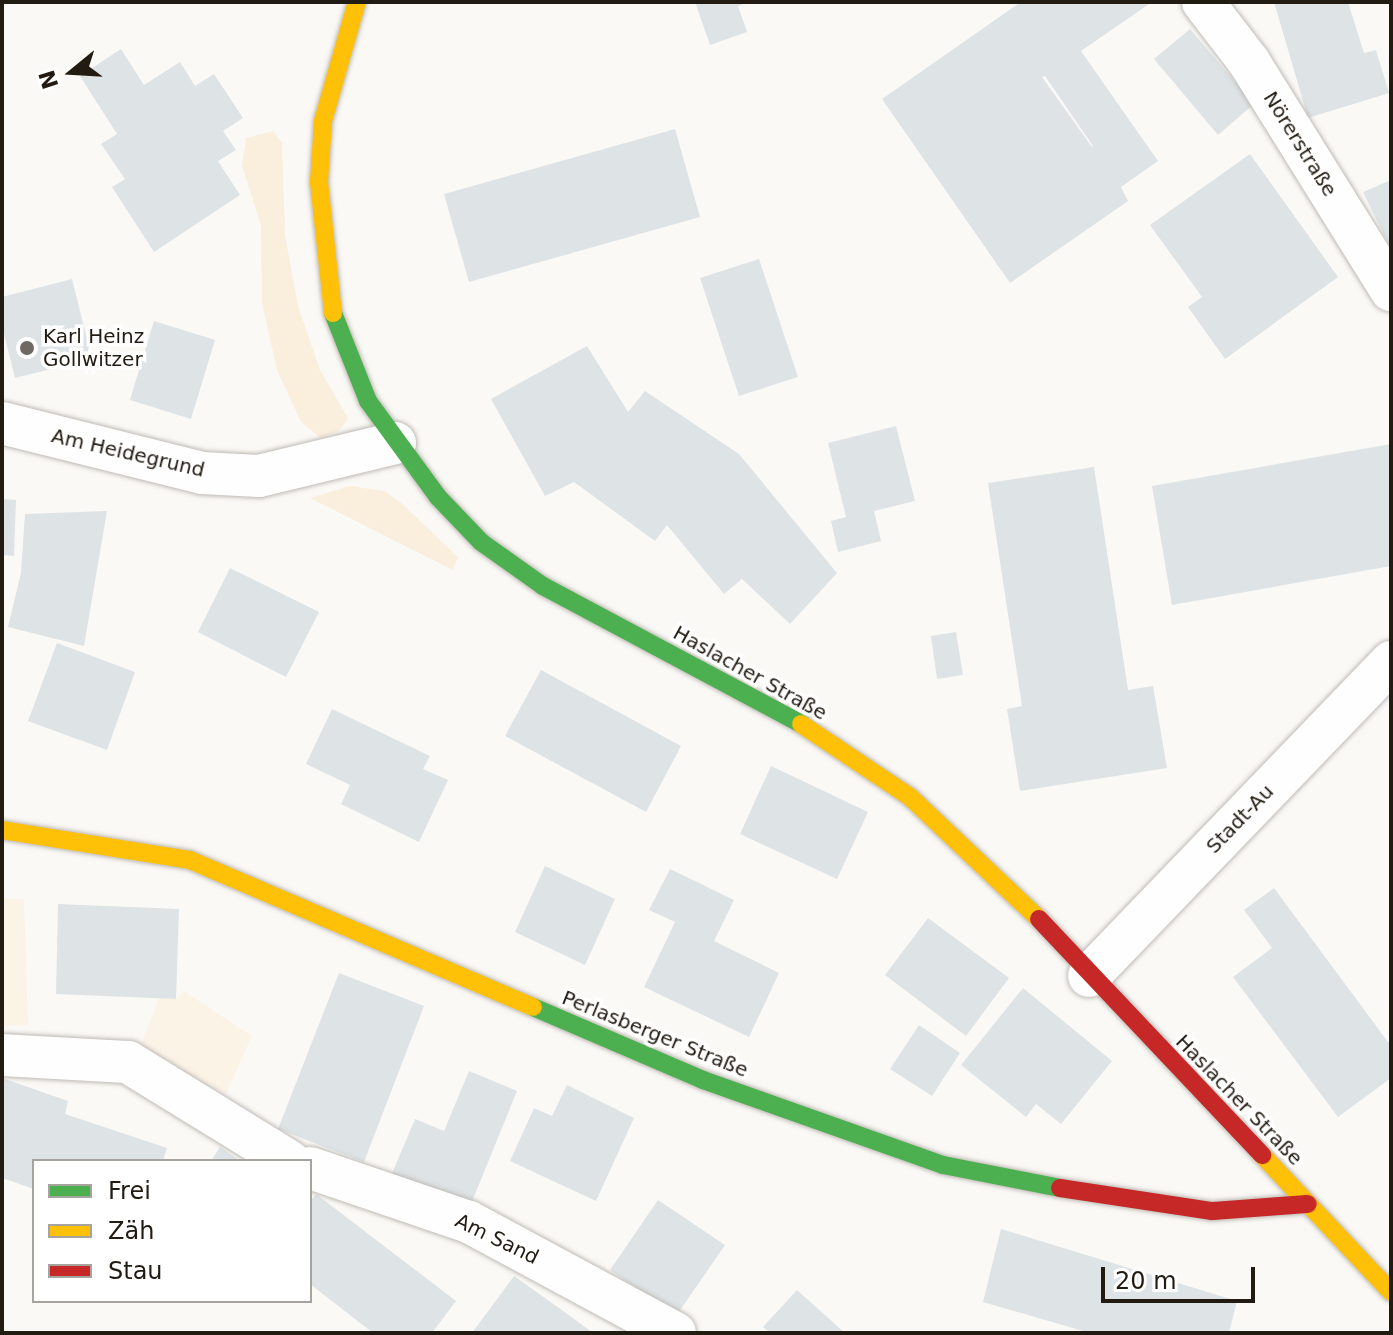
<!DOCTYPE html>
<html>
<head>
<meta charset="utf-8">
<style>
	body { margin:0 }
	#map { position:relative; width:1393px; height:1335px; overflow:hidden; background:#fbf9f6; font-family:"DejaVu Sans",sans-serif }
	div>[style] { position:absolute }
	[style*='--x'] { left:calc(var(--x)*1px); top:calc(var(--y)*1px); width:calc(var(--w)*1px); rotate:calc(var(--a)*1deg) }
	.built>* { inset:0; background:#fcf3e7 }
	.green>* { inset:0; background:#faeedd }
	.building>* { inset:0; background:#dee3e6 }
	.roads { filter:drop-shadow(0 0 2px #bfbbb5) drop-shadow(0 0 2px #bfbbb5) }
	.street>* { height:42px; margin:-21px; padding:0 21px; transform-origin:21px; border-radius:21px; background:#fefefe }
	.fast>* { height:18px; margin:-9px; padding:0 9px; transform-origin:9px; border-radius:9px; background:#4caf50 }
	.slow>* { height:18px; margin:-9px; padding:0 9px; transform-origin:9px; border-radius:9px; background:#ffc107 }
	.jam>* { height:18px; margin:-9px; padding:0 9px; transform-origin:9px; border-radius:9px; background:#c62828 }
	.dots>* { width:22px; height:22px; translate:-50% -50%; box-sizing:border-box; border:4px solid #fff; border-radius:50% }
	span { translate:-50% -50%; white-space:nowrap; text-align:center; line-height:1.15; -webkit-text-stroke:7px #fff; paint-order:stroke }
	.street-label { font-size:20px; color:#221b12 }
	.poi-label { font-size:20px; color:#221b12 }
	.left { translate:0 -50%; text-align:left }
	.frame { position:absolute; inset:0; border:4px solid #221b12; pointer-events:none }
	.legend { position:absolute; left:32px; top:1159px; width:280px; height:144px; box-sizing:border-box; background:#fff; border:2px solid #a7a4a0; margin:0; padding:10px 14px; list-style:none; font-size:24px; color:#221b12 }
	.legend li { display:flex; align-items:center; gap:16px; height:40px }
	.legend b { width:40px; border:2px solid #a7a4a0 }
	.north { position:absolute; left:32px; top:32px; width:80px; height:80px; -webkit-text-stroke:6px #fff; paint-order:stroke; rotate:252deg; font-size:22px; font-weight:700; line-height:32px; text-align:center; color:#221b12 }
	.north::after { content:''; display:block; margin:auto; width:28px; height:36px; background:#221b12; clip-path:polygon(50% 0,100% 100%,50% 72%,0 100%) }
	.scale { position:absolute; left:1101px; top:1267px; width:154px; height:36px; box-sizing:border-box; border:4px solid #221b12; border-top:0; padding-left:10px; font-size:24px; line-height:28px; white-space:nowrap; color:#221b12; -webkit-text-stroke:6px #fff; paint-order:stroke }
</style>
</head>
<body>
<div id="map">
	<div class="built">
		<i style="clip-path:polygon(2px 899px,24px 899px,28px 1025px,2px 1026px)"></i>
		<i style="clip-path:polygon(184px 991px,252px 1036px,226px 1094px,139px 1049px,159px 998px,176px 999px)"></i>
	</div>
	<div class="green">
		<i style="clip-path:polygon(273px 131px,282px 143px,285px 235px,298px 306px,320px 370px,348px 418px,339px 431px,321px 438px,301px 422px,277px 370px,262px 303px,261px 225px,242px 166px,246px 138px)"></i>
		<i style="clip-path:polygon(350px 486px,384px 491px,400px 502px,458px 557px,453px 570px,310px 498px)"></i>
	</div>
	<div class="building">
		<i style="clip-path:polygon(695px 2px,749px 2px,738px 6px,747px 32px,710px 45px)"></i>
		<i style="clip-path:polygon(evenodd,1021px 2px,1152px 2px,1081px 51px,1158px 161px,1121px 187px,1128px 201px,1010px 283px,882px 99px,1021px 2px,1045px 76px,1093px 146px,1092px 147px,1042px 77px,1045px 76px)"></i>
		<i style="clip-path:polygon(1274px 2px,1348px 2px,1364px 53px,1376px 50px,1389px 93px,1308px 118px)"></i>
		<i style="clip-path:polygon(1190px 29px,1254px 104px,1218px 135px,1154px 59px)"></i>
		<i style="clip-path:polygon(121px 49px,144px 85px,180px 62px,195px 86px,214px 74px,243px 118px,223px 131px,236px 150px,218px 161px,240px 195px,154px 252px,112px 187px,125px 179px,101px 144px,117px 134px,80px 76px)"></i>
		<i style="clip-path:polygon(675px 129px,700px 217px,469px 282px,444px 194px)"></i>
		<i style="clip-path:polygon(1250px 154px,1338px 277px,1225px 359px,1188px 307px,1202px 297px,1150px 225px)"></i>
		<i style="clip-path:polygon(1391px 180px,1391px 249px,1363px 192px)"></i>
		<i style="clip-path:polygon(759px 259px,798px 377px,739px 396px,700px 278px)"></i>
		<i style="clip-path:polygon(72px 279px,92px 359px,15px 378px,2px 326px,2px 297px)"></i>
		<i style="clip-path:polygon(154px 321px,215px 340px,191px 419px,130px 400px)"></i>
		<i style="clip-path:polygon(587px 346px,628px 412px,645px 391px,739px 454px,837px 573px,790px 624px,742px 579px,724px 594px,667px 525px,655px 541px,574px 482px,545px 496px,491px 399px)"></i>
		<i style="clip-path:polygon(896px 426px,915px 501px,874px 511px,881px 541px,838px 552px,831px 521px,846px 517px,828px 443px)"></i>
		<i style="clip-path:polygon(1391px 444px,1391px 566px,1172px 605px,1152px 486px)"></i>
		<i style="clip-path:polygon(1094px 467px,1128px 690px,1153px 686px,1167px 768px,1020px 791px,1007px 709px,1022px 706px,988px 483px)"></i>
		<i style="clip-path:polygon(2px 499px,16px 500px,14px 556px,2px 555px)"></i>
		<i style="clip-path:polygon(107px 511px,84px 646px,8px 627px,21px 573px,25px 514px)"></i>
		<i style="clip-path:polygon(230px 568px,319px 612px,286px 677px,198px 632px)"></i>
		<i style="clip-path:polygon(956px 632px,963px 675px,937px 679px,931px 636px)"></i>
		<i style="clip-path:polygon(57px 643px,135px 672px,107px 750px,28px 721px)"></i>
		<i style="clip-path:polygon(541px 670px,681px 746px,646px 812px,505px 736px)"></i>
		<i style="clip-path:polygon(332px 709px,430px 756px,423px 769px,448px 780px,419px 842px,341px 804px,350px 785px,306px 764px)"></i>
		<i style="clip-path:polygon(771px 766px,868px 812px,837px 879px,740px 834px)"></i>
		<i style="clip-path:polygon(545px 866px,615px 899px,585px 965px,515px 932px)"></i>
		<i style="clip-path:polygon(670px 869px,734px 900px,714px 941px,779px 973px,749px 1037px,644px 987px,675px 922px,649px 910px)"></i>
		<i style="clip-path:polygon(1274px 888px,1391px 1046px,1391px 1078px,1338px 1117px,1233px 977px,1272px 948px,1244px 910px)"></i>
		<i style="clip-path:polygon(58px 904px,179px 909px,176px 999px,56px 994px)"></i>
		<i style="clip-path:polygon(928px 918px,1009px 978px,966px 1036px,885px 975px)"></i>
		<i style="clip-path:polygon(339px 973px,424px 1006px,364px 1162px,278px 1129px)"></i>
		<i style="clip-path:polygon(1023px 988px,1112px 1061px,1061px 1124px,1036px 1104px,1026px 1117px,961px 1065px)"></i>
		<i style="clip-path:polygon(919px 1025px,960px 1053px,932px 1096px,890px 1069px)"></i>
		<i style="clip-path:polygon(469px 1071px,517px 1091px,469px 1209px,391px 1176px,415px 1119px,444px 1131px)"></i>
		<i style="clip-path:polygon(2px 1078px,68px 1101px,65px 1114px,167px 1148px,163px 1161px,34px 1161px,34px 1189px,2px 1178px)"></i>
		<i style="clip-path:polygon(567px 1085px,634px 1118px,596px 1201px,510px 1161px,534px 1108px,552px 1116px)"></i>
		<i style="clip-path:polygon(220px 1147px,240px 1161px,211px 1161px)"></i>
		<i style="clip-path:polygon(316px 1194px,456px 1301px,432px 1333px,373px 1333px,310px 1284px,310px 1201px)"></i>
		<i style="clip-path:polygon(658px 1200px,725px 1245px,676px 1316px,610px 1270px)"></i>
		<i style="clip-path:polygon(1001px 1229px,1237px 1301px,1229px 1333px,1090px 1333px,983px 1302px)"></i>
		<i style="clip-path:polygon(514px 1276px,566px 1313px,593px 1333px,472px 1333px)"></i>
		<i style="clip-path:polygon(797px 1290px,845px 1333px,770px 1333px,763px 1327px)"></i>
	</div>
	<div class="roads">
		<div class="street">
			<i style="--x:1203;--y:2;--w:76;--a:52.5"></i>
			<i style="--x:1249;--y:62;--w:269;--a:58.1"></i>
			<i style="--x:2;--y:423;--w:206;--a:14"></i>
			<i style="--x:202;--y:473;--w:57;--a:3"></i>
			<i style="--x:259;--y:476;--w:140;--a:-13.6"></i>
			<i style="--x:1089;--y:976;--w:436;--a:-46.1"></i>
			<i style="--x:2;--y:1055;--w:126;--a:3.2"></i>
			<i style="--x:128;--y:1062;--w:189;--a:31.6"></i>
			<i style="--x:310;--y:1168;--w:168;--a:18.8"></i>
			<i style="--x:469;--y:1222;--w:234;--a:28.3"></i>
		</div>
		<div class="fast">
			<i style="--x:333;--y:313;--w:95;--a:68.3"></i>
			<i style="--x:368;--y:401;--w:119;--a:53.9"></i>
			<i style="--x:438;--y:497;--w:62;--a:46.3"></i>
			<i style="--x:481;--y:542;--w:76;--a:35.4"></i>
			<i style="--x:543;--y:586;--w:293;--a:28.1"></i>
			<i style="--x:533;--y:1007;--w:185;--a:23.2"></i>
			<i style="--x:703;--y:1080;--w:255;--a:19.5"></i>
			<i style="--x:943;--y:1165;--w:119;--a:11.1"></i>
		</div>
		<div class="slow">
			<i style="--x:333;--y:313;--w:132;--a:-96.1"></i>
			<i style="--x:319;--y:182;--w:61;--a:-86.2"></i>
			<i style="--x:323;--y:121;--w:124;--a:-74.1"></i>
			<i style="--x:801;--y:724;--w:131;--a:33.8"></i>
			<i style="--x:910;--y:797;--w:178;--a:43.4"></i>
			<i style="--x:2;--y:830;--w:190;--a:9.1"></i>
			<i style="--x:190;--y:860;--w:373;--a:23.2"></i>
			<i style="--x:1262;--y:1155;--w:188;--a:46.7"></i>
		</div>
		<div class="jam">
			<i style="--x:1039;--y:919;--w:325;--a:46.6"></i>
			<i style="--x:1060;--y:1188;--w:154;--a:8.6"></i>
			<i style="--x:1212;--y:1211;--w:96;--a:-4.2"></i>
		</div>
	</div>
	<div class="dots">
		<i style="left:27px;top:348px;background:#6e6962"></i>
	</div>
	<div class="street-label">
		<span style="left:1300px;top:144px;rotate:58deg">Nörerstraße</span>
		<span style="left:128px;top:453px;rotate:13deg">Am Heidegrund</span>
		<span style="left:750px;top:673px;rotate:29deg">Haslacher Straße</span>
		<span style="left:1240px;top:819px;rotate:-46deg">Stadt-Au</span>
		<span style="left:655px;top:1034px;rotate:22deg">Perlasberger Straße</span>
		<span style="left:1239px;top:1100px;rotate:46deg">Haslacher Straße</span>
		<span style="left:497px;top:1239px;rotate:26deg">Am Sand</span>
	</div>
	<div class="poi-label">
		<span class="left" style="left:43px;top:348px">Karl Heinz<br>Gollwitzer</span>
	</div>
	<div class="frame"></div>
	<ul class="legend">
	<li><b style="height:10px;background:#4caf50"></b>Frei</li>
	<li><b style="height:10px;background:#ffc107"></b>Zäh</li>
	<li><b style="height:10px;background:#c62828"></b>Stau</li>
	</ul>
	<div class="north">N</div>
	<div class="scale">20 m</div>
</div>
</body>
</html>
